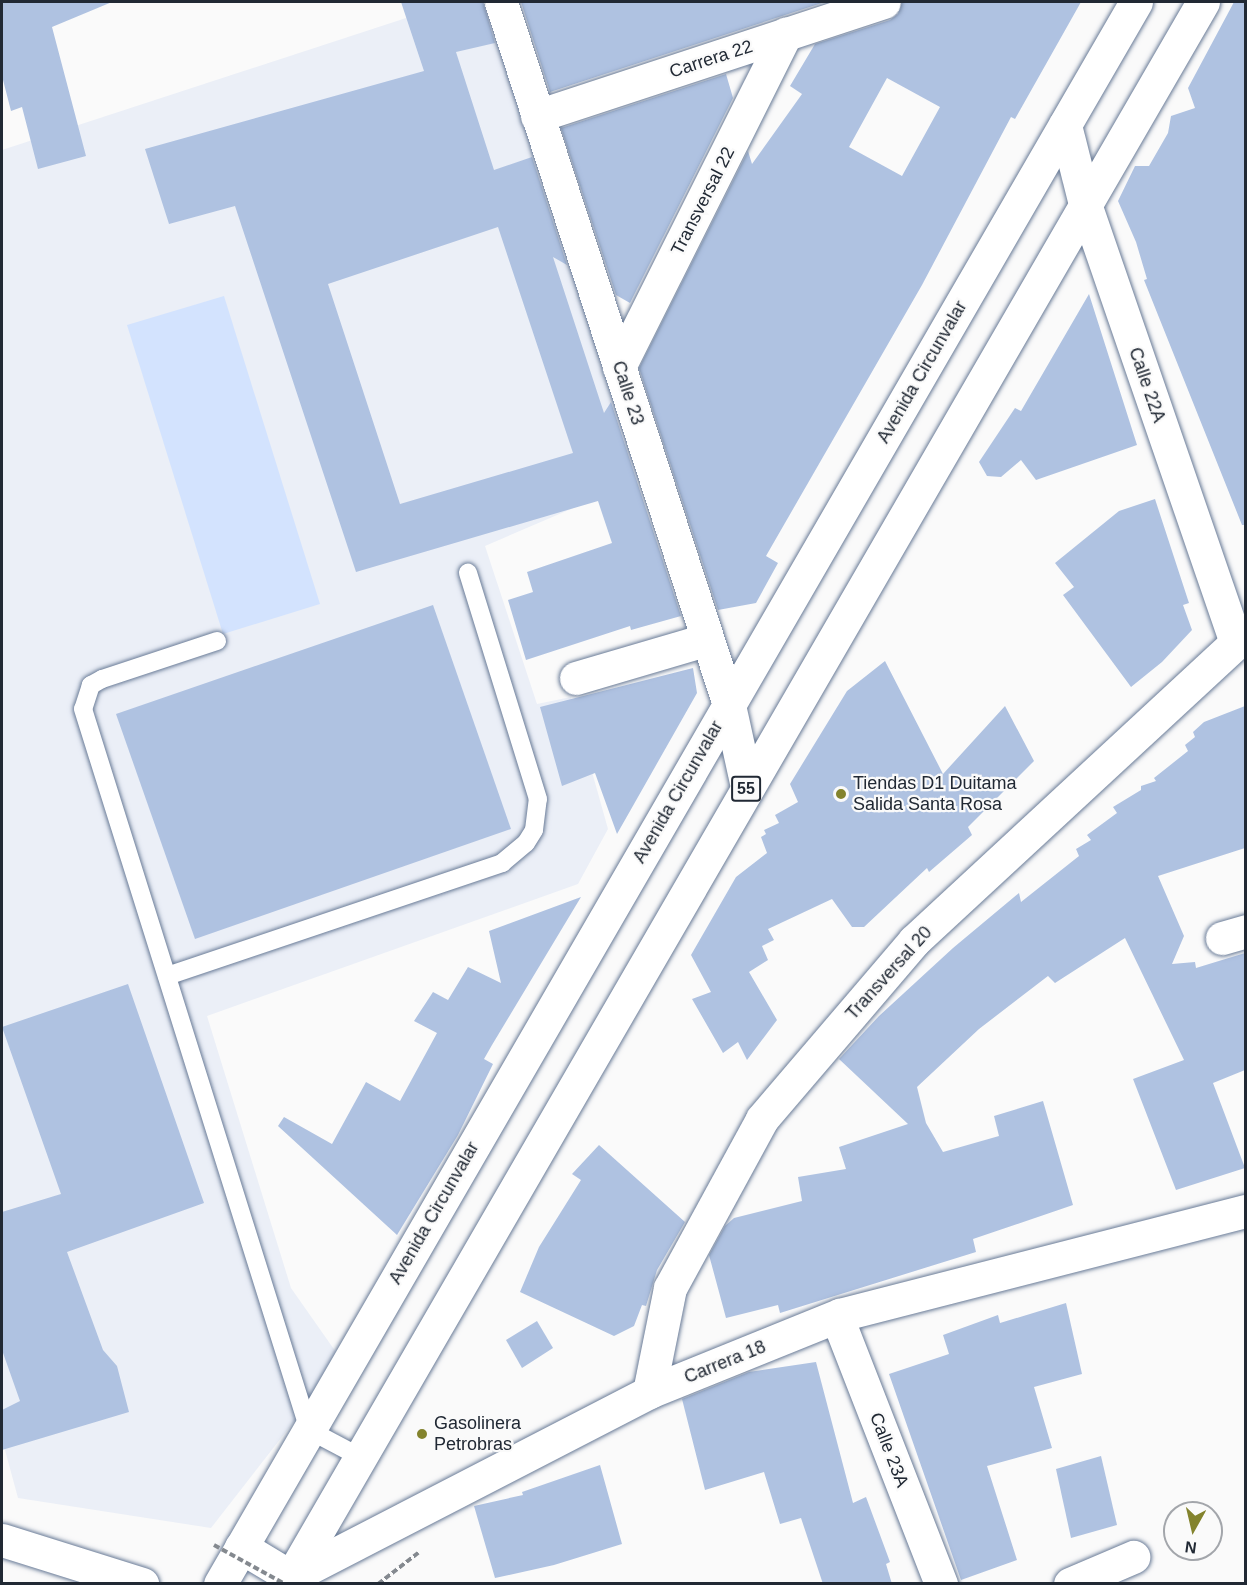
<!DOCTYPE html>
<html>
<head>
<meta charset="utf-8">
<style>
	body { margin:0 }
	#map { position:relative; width:1247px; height:1585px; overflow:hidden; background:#fafafa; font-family:Helvetica,sans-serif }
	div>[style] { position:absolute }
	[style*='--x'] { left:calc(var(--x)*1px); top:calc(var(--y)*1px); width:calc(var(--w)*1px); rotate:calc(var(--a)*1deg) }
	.built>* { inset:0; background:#ebeff7 }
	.green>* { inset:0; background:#d3e3fe }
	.building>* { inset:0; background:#afc2e1 }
	.path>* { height:4px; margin-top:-2px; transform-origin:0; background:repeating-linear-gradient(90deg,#84898f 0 6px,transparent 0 9px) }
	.roads { filter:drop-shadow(0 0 2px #697b97) drop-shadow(0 0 2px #697b97) }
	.service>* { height:18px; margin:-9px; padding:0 9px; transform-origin:9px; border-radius:9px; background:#fff }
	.minor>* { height:33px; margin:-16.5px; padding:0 16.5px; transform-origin:16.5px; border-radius:16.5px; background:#fff }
	.trunk>* { height:33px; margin:-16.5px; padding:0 16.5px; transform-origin:16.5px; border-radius:16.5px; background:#fff }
	.path-bridge>* { height:4px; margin-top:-2px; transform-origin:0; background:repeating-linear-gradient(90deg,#84898f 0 6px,transparent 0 9px) }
	.dots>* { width:16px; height:16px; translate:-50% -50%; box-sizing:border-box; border:3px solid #fafafa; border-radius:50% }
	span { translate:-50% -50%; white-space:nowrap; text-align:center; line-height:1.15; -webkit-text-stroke:4.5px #fafafa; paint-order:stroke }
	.shield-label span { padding:2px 4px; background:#fafafa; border:2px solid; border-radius:4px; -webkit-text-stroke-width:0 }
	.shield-label { font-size:16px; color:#212934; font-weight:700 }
	.street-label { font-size:18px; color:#212934 }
	.poi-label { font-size:18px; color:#212934 }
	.left { translate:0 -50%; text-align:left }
	.frame { position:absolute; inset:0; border:3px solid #212934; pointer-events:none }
	.north { position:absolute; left:1163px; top:1501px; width:60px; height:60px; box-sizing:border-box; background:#fafafa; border:2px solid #a3a6ab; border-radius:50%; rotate:188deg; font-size:16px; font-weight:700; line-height:24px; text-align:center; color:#212934 }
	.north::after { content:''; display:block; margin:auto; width:21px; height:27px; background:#83832d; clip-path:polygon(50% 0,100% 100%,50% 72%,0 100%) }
</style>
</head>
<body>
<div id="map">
	<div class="built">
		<i style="clip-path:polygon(455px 2px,502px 2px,655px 473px,485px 546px,537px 704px,571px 697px,608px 829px,578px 884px,207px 1016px,291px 1288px,338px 1355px,313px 1397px,211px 1528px,18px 1498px,2px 1439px,2px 150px)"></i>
	</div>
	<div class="green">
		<i style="clip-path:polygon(224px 296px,320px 604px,223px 634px,127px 325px)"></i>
	</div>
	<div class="building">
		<i style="clip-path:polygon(2px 2px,112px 2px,52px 27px,86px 156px,38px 169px,22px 107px,11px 111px,2px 76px)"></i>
		<i style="clip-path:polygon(evenodd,401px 2px,483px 2px,495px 43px,456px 52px,494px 170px,532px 157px,567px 265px,553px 257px,604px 413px,611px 402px,681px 616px,631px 630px,630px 626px,526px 660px,508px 600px,533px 592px,527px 572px,612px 543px,598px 501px,356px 572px,235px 206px,169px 224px,145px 149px,424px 71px,401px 2px,498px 227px,573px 453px,400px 504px,328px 284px,498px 227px)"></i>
		<i style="clip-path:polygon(521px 2px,825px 2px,550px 92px)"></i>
		<i style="clip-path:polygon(evenodd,902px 2px,1081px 2px,1015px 119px,1011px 117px,922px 285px,766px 556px,778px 563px,756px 603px,718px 610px,639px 368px,748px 151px,752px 164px,802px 94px,790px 86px,815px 44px,890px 20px,898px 14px,902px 2px,887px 78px,940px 107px,902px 176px,849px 147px,887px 78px)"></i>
		<i style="clip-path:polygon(1234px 2px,1245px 2px,1245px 525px,1242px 525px,1144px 280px,1147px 279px,1136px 242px,1118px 201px,1135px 166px,1149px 166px,1168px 133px,1171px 116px,1195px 108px,1188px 88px)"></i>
		<i style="clip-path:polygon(726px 74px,733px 98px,630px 303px,616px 295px,561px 128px)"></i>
		<i style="clip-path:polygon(1089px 294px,1137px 445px,1036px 480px,1021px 460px,1001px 477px,987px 476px,979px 462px,1015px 408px,1021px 411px)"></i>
		<i style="clip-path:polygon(1155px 499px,1189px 603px,1183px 605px,1192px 630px,1162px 662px,1131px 687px,1063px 595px,1074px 587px,1055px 563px,1119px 511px)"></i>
		<i style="clip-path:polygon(433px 605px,511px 829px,195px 939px,116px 714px)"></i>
		<i style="clip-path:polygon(885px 661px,943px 774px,1005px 706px,1034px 761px,968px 827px,972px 835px,929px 872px,927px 868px,864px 927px,852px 927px,832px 899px,768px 929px,774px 940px,762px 946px,768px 960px,749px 972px,777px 1020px,747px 1060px,738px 1042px,723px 1053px,692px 999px,711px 992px,691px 955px,736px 877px,767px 853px,761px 837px,766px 834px,764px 830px,779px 823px,775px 815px,798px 802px,790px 784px,847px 691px)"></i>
		<i style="clip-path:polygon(693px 668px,697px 693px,617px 834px,595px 773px,562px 786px,540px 707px)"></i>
		<i style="clip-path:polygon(1245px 706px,1245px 848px,1158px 876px,1184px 936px,1172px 964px,1195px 962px,1196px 968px,1245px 953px,1245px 1070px,1213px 1083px,1245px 1168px,1176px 1190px,1133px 1079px,1184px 1060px,1125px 938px,1055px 983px,1048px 976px,979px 1029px,917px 1087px,926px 1123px,943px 1152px,999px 1136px,994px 1116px,1043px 1101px,1073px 1205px,973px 1239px,976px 1252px,780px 1313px,778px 1305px,726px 1318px,709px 1255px,725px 1226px,734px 1218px,802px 1201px,798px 1177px,846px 1169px,839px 1147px,908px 1124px,839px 1059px,879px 1016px,953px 948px,1019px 893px,1021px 902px,1079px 856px,1076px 849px,1091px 840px,1087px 835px,1117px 813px,1113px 807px,1141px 790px,1141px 786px,1156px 781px,1154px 778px,1188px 751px,1185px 745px,1195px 737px,1193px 732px,1204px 722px)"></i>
		<i style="clip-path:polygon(581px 897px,492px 1045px,484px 1059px,493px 1064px,458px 1135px,397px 1235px,278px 1126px,284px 1117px,332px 1144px,366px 1082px,400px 1101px,437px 1033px,414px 1021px,433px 992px,448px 1000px,468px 967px,501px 983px,489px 931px)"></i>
		<i style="clip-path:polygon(128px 984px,204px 1203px,67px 1252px,103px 1350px,117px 1366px,129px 1412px,2px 1450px,2px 1410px,20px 1401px,2px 1350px,2px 1212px,61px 1194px,2px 1027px)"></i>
		<i style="clip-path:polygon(599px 1145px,685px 1222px,657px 1270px,646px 1306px,642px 1305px,634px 1326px,614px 1336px,520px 1292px,539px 1247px,581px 1180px,572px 1174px)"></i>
		<i style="clip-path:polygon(1066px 1303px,1082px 1374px,1034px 1387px,1052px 1448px,987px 1466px,1017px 1560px,961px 1580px,889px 1374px,949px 1354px,943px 1335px,998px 1315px,1000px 1323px)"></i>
		<i style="clip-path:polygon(537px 1321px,553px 1348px,522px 1368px,506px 1340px)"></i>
		<i style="clip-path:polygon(816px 1362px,853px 1503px,866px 1497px,890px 1562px,886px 1564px,892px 1584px,823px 1584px,801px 1518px,780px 1524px,764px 1472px,705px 1490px,682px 1399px,749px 1372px)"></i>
		<i style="clip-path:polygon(1101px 1456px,1117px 1525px,1071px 1538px,1056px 1469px)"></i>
		<i style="clip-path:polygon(600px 1465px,622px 1544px,554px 1565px,495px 1578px,474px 1506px,523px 1495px,522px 1492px)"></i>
	</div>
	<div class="path">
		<i style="--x:378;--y:1584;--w:51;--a:-37.8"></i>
	</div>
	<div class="roads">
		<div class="service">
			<i style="--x:217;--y:641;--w:121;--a:161.7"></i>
			<i style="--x:102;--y:679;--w:13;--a:151"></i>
			<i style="--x:91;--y:685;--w:25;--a:108"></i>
			<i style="--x:83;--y:709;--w:756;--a:72.6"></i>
			<i style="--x:309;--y:1430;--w:58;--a:27.9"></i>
			<i style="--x:167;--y:976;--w:354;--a:-18.6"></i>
			<i style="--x:502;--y:863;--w:31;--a:-40"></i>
			<i style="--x:526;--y:843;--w:15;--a:-58"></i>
			<i style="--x:534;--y:830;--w:31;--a:-83"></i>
			<i style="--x:538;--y:799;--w:237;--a:-107.2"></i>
		</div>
		<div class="minor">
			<i style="--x:501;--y:2;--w:739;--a:72.03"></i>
			<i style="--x:729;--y:705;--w:84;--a:77.6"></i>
			<i style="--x:537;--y:116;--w:365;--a:-18.2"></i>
			<i style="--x:1065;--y:125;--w:81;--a:75.8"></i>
			<i style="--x:1085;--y:204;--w:464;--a:71"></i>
			<i style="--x:619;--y:367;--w:373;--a:-63.4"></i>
			<i style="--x:576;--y:678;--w:134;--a:-16.4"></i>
			<i style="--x:1222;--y:938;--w:25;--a:-16"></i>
			<i style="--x:840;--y:1315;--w:15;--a:82"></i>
			<i style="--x:842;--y:1330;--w:273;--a:68.7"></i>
			<i style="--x:649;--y:1392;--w:106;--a:-78.6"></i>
			<i style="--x:670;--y:1288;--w:192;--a:-61.4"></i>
			<i style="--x:762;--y:1119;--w:234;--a:-49.5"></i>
			<i style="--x:914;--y:941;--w:452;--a:-42.8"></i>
			<i style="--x:2;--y:1540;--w:147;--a:17.4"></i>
			<i style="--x:241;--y:1547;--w:58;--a:31"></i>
			<i style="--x:291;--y:1577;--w:403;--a:-27.3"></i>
			<i style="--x:649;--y:1392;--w:206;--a:-22"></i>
			<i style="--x:840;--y:1315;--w:419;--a:-14.4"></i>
			<i style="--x:1070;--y:1584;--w:69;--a:-23.2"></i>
		</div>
		<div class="trunk">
			<i style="--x:220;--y:1584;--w:1828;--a:-59.93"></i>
			<i style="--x:287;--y:1584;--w:1828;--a:-59.93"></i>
		</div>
	</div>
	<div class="path-bridge">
		<i style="--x:214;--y:1545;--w:81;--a:28.8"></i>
	</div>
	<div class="dots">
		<i style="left:841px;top:794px;background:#83832d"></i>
		<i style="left:422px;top:1434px;background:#83832d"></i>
	</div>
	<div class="shield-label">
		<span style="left:746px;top:789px">55</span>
	</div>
	<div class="street-label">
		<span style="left:711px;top:59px;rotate:-18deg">Carrera 22</span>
		<span style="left:703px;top:201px;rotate:-63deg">Transversal 22</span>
		<span style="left:922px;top:372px;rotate:-60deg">Avenida Circunvalar</span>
		<span style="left:1147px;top:385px;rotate:71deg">Calle 22A</span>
		<span style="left:628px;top:393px;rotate:72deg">Calle 23</span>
		<span style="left:678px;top:792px;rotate:-60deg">Avenida Circunvalar</span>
		<span style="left:889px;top:973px;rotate:-48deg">Transversal 20</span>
		<span style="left:434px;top:1213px;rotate:-60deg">Avenida Circunvalar</span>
		<span style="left:725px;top:1362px;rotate:-22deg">Carrera 18</span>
		<span style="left:889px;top:1450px;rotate:69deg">Calle 23A</span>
	</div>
	<div class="poi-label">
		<span class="left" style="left:853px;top:794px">Tiendas D1 Duitama<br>Salida Santa Rosa</span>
		<span class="left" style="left:434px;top:1434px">Gasolinera<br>Petrobras</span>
	</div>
	<div class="frame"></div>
	<div class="north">N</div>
</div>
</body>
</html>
